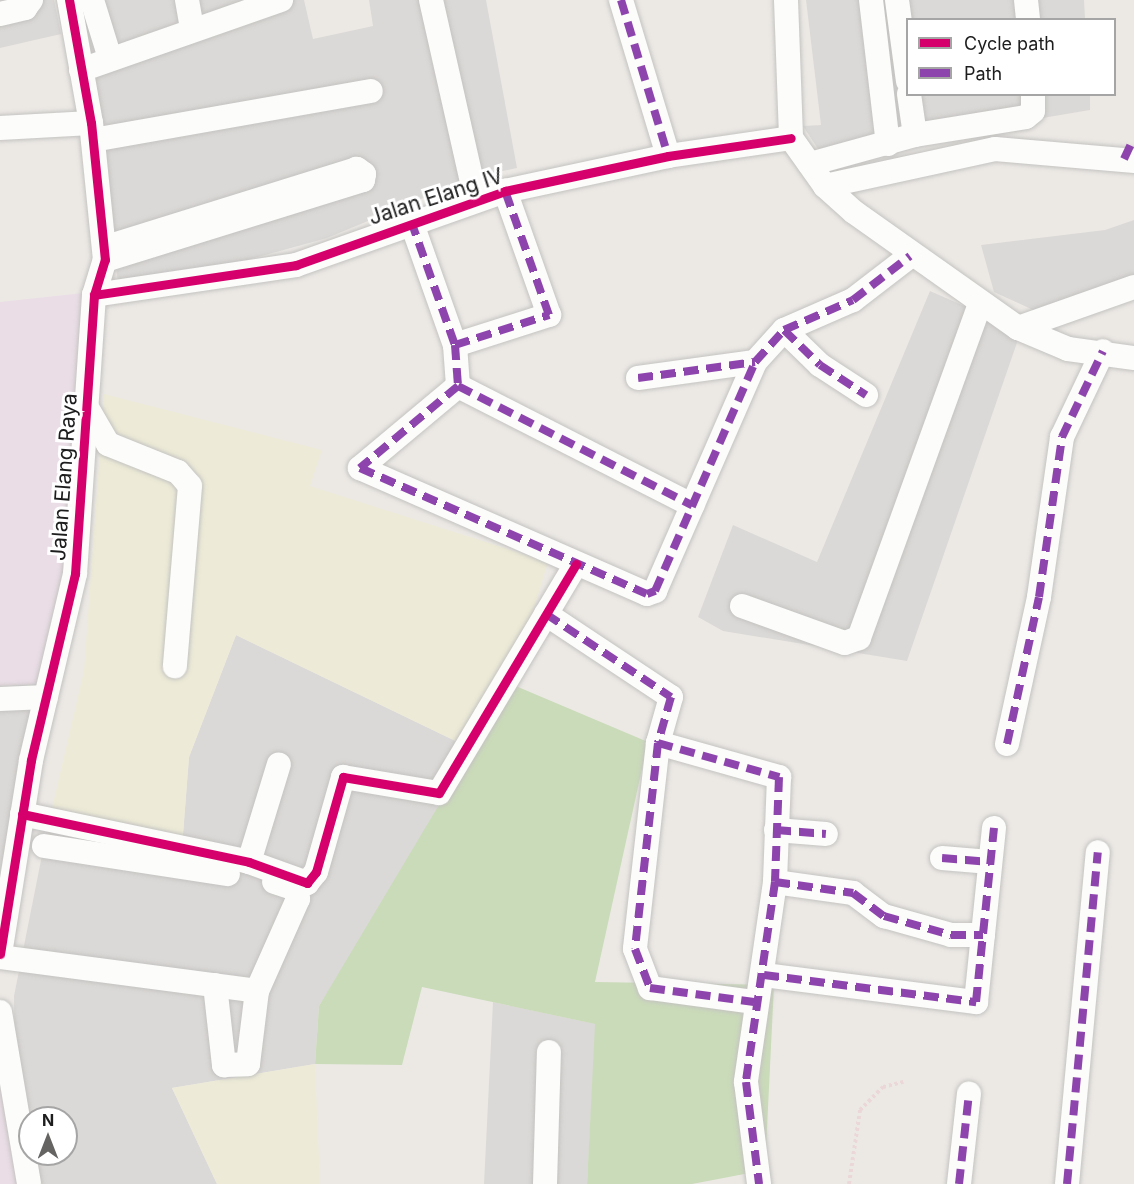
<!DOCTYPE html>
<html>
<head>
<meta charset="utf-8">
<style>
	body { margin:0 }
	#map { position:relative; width:1134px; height:1184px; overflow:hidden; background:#ece9e5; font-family:Inter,sans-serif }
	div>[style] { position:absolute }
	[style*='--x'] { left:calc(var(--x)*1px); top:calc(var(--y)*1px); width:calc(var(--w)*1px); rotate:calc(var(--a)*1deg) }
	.residential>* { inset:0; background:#dbd9d7 }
	.industrial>* { inset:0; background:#eadde6 }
	.farmland>* { inset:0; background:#edebd7 }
	.forest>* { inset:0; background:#cadbb9 }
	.path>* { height:4px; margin-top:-2px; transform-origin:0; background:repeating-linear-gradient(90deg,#ebd7d7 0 3px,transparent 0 6px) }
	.roads { filter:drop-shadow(0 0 2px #c4c3c1) drop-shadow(0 0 2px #c4c3c1) }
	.minor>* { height:24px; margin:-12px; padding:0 12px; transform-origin:12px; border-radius:12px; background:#fcfcfb }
	.quiet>* { height:8px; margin-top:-4px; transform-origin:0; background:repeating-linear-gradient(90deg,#8e44ad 0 15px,transparent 0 23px) }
	.cycleway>* { height:9px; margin:-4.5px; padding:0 4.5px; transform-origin:4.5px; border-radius:4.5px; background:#d6006c }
	span { translate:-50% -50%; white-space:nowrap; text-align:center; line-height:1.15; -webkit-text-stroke:6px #fff; paint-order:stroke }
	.street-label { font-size:21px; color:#1d1d1d }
	.legend { position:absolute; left:906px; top:18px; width:210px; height:78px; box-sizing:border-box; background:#fff; border:2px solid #a5a5a5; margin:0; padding:8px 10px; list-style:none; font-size:18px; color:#1d1d1d }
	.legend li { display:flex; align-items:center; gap:12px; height:30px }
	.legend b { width:30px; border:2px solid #a5a5a5 }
	.north { position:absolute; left:18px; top:1106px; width:60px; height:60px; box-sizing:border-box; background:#fff; border:2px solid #a5a5a5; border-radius:50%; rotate:0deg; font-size:16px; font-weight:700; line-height:24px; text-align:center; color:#1d1d1d }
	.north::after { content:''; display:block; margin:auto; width:21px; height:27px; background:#656463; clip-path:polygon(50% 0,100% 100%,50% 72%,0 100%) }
</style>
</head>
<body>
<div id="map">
	<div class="residential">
		<i style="clip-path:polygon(0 0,54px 0,61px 34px,0 48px)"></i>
		<i style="clip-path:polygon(78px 0,304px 0,313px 39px,373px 26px,369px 0,486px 0,517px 168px,474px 177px,327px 238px,120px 295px)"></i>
		<i style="clip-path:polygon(806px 0,1084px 0,1085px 19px,908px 20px,908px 94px,1090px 95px,1090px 110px,822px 155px,803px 126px,821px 125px)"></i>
		<i style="clip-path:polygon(1134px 220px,1134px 295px,1055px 320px,994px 292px,981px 245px,1105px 230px)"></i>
		<i style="clip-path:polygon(930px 291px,1021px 331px,907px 661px,723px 631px,698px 617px,733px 525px,817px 562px)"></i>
		<i style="clip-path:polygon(evenodd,236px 635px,470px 748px,394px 887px,319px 1006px,315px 1064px,172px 1088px,217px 1184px,33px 1184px,15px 1072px,14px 996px,47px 830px,182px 847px,189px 757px,236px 635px,30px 1118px,66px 1118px,66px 1154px,30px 1154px,30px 1118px)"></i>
		<i style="clip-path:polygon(57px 683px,0 957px,0 686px)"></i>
		<i style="clip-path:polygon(493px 1002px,596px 1024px,587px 1184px,484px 1184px)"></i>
	</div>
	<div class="industrial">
		<i style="clip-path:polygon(93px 292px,57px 683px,0 686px,0 302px)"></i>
		<i style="clip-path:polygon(0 1086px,17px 1184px,0 1184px)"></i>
	</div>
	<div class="farmland">
		<i style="clip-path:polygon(104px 394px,322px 450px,310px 486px,548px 562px,511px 684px,470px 748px,236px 635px,189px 757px,182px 847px,47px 830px,84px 671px)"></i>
		<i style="clip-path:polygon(315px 1064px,320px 1184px,217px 1184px,172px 1088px)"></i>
	</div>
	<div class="forest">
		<i style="clip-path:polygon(511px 684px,648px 742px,595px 982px,774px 985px,765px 1170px,692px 1184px,587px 1184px,595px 1024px,422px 987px,402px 1065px,315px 1064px,319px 1006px)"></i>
	</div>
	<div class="path">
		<i style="--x:849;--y:1184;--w:75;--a:-81.5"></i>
		<i style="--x:860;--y:1110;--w:33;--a:-45"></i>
		<i style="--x:883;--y:1087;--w:21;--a:-14"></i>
	</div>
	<div class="roads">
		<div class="minor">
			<i style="--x:92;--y:0;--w:61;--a:72.8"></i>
			<i style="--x:187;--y:0;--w:28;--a:80"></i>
			<i style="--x:431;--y:0;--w:204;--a:77.3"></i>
			<i style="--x:621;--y:0;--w:163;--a:73.2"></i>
			<i style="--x:786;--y:0;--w:138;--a:87.9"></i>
			<i style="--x:871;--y:0;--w:145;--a:83.3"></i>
			<i style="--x:897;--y:0;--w:82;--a:82.3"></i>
			<i style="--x:1026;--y:0;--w:20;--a:84"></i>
			<i style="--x:0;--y:14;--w:26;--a:-13"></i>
			<i style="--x:25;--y:8;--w:10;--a:-53"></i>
			<i style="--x:81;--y:70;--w:212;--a:-19.3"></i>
			<i style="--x:909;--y:94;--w:41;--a:81.7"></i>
			<i style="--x:0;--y:128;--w:91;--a:-3.1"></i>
			<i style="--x:791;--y:138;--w:59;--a:54.7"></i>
			<i style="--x:825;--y:186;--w:39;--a:42"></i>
			<i style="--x:854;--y:212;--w:201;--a:35.3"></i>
			<i style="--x:1018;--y:328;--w:54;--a:22.8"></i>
			<i style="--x:1068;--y:349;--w:67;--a:7.8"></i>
			<i style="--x:93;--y:140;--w:282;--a:-10"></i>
			<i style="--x:810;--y:164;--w:109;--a:-15.4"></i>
			<i style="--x:915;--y:135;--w:112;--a:-9.2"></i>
			<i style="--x:1026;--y:117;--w:9;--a:-41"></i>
			<i style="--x:1033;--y:111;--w:17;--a:-90"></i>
			<i style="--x:825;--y:186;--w:174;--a:-12.3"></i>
			<i style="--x:995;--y:149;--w:140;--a:4.9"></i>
			<i style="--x:411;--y:221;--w:132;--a:70.5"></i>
			<i style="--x:455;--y:345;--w:41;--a:85.8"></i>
			<i style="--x:105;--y:260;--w:270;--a:-17.2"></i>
			<i style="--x:363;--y:180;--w:6;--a:-81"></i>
			<i style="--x:364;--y:174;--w:9;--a:-144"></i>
			<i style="--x:357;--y:169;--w:263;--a:162.7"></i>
			<i style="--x:94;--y:295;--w:204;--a:-8.4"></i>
			<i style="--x:296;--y:265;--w:222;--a:-19.5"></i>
			<i style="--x:505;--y:191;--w:167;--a:-12.1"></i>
			<i style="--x:668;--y:156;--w:124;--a:-8.3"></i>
			<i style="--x:1018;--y:328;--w:123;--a:-19.5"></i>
			<i style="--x:784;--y:330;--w:50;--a:44.2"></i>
			<i style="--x:820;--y:365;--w:55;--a:33.1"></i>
			<i style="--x:455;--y:345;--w:99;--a:-17.7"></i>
			<i style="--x:549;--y:315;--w:132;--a:-109.5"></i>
			<i style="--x:638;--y:378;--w:118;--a:-7.8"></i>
			<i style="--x:755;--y:362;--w:43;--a:-47.8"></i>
			<i style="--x:784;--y:330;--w:75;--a:-23.5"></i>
			<i style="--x:853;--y:300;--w:72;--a:-37.7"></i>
			<i style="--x:458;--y:386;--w:128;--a:140.1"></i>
			<i style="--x:360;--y:468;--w:313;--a:23.7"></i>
			<i style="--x:647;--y:594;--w:9;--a:-21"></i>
			<i style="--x:655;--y:591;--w:250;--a:-66.4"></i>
			<i style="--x:458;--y:386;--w:263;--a:27"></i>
			<i style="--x:86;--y:406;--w:44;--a:59.9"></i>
			<i style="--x:108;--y:444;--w:75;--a:21.8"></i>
			<i style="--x:178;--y:472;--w:18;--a:49"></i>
			<i style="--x:190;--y:486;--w:181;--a:94.8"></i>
			<i style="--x:742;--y:606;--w:109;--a:19.8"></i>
			<i style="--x:845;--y:643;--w:15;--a:-20"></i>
			<i style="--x:859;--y:638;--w:356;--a:-70.1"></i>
			<i style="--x:546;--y:614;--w:150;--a:33.6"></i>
			<i style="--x:671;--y:697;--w:48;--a:105.8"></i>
			<i style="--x:658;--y:743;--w:207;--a:96.4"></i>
			<i style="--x:635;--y:949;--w:42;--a:69"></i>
			<i style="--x:650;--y:988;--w:105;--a:7.7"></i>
			<i style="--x:0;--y:699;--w:46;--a:-2.5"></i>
			<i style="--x:658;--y:743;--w:126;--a:15.7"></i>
			<i style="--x:779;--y:777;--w:105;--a:92.2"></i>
			<i style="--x:775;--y:882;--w:202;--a:98.3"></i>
			<i style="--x:746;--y:1082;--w:103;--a:82.7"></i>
			<i style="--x:1007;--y:744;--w:150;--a:-77.7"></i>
			<i style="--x:1039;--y:597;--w:162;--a:-81.8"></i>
			<i style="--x:1062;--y:437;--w:95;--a:-64.5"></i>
			<i style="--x:22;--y:814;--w:232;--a:11.9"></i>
			<i style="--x:249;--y:862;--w:62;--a:19.9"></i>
			<i style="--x:307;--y:883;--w:14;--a:-51"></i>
			<i style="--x:316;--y:872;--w:99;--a:-74.1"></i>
			<i style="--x:343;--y:777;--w:97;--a:9.5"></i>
			<i style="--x:439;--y:793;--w:267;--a:-59.1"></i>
			<i style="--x:776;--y:830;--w:50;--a:4.6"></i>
			<i style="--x:44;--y:846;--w:186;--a:8.7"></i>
			<i style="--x:942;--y:858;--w:48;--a:4.8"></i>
			<i style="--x:249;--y:862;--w:102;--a:-73"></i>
			<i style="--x:775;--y:882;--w:79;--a:8"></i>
			<i style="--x:853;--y:893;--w:39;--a:37"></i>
			<i style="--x:884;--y:916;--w:70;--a:15.8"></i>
			<i style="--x:951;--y:935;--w:32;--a:0"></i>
			<i style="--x:0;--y:954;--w:196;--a:-80.9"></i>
			<i style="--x:31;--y:760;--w:191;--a:-76.7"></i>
			<i style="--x:75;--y:574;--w:280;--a:-86.1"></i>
			<i style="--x:94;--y:295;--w:37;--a:-73"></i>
			<i style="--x:105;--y:260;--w:138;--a:-95.8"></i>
			<i style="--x:91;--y:123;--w:125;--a:-100.1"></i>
			<i style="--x:0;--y:957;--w:259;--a:7.5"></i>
			<i style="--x:257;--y:991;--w:101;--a:-66"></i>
			<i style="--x:298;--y:899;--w:10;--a:-101"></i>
			<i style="--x:296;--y:889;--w:23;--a:-162"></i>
			<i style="--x:764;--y:975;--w:214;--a:7.3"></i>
			<i style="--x:976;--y:1002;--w:175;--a:-84.1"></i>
			<i style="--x:215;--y:985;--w:81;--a:83.6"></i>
			<i style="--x:224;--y:1065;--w:24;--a:-2"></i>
			<i style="--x:248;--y:1064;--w:74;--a:-83"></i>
			<i style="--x:0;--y:1012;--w:174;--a:80.4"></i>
			<i style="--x:545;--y:1184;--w:132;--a:-88.3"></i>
			<i style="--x:959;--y:1184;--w:91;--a:-83.7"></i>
			<i style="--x:1067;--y:1184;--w:333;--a:-84.7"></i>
		</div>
	</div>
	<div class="quiet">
		<i style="--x:621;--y:0;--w:163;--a:73.2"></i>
		<i style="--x:1124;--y:159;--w:23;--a:-65"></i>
		<i style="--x:411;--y:221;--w:132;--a:70.5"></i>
		<i style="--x:455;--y:345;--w:41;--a:85.8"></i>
		<i style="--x:784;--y:330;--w:50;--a:44.2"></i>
		<i style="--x:820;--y:365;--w:55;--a:33.1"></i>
		<i style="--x:455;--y:345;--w:99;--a:-17.7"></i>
		<i style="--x:549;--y:315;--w:132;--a:-109.5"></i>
		<i style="--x:638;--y:378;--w:118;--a:-7.8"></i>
		<i style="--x:755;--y:362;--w:43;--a:-47.8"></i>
		<i style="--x:784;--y:330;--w:75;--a:-23.5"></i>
		<i style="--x:853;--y:300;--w:72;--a:-37.7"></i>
		<i style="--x:458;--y:386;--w:128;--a:140.1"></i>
		<i style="--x:360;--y:468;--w:313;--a:23.7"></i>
		<i style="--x:647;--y:594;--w:9;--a:-21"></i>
		<i style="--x:655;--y:591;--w:250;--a:-66.4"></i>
		<i style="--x:458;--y:386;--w:263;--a:27"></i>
		<i style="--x:546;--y:614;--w:150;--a:33.6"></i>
		<i style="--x:671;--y:697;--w:48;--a:105.8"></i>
		<i style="--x:658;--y:743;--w:207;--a:96.4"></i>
		<i style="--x:635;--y:949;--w:42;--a:69"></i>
		<i style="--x:650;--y:988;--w:105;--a:7.7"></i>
		<i style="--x:658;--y:743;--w:126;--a:15.7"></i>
		<i style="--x:779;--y:777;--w:105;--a:92.2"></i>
		<i style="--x:775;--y:882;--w:202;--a:98.3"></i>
		<i style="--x:746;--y:1082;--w:103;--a:82.7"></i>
		<i style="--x:1007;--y:744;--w:150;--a:-77.7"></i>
		<i style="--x:1039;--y:597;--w:162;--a:-81.8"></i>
		<i style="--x:1062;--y:437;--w:95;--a:-64.5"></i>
		<i style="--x:776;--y:830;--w:50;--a:4.6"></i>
		<i style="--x:942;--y:858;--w:48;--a:4.8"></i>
		<i style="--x:775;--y:882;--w:79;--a:8"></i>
		<i style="--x:853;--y:893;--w:39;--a:37"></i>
		<i style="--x:884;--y:916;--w:70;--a:15.8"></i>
		<i style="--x:951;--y:935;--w:32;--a:0"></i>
		<i style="--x:764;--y:975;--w:214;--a:7.3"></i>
		<i style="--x:976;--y:1002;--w:175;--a:-84.1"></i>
		<i style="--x:959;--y:1184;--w:91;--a:-83.7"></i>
		<i style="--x:1067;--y:1184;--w:333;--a:-84.7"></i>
	</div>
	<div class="cycleway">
		<i style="--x:94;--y:295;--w:204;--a:-8.4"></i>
		<i style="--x:296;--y:265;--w:222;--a:-19.5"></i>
		<i style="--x:505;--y:191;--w:167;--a:-12.1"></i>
		<i style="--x:668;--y:156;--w:124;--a:-8.3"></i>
		<i style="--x:22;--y:814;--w:232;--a:11.9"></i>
		<i style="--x:249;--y:862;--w:62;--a:19.9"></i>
		<i style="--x:307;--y:883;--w:14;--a:-51"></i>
		<i style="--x:316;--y:872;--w:99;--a:-74.1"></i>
		<i style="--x:343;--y:777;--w:97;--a:9.5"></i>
		<i style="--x:439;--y:793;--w:267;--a:-59.1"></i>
		<i style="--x:0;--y:954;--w:196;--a:-80.9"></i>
		<i style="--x:31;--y:760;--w:191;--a:-76.7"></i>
		<i style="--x:75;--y:574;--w:280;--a:-86.1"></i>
		<i style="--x:94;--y:295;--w:37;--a:-73"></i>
		<i style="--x:105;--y:260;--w:138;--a:-95.8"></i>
		<i style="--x:91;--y:123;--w:125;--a:-100.1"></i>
	</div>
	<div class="street-label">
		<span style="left:436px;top:197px;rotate:-18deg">Jalan Elang IV</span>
		<span style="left:64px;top:477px;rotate:-86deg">Jalan Elang Raya</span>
	</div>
	<ul class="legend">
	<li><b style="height:8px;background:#d6006c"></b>Cycle path</li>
	<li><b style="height:8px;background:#8e44ad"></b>Path</li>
	</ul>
	<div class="north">N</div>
</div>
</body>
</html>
